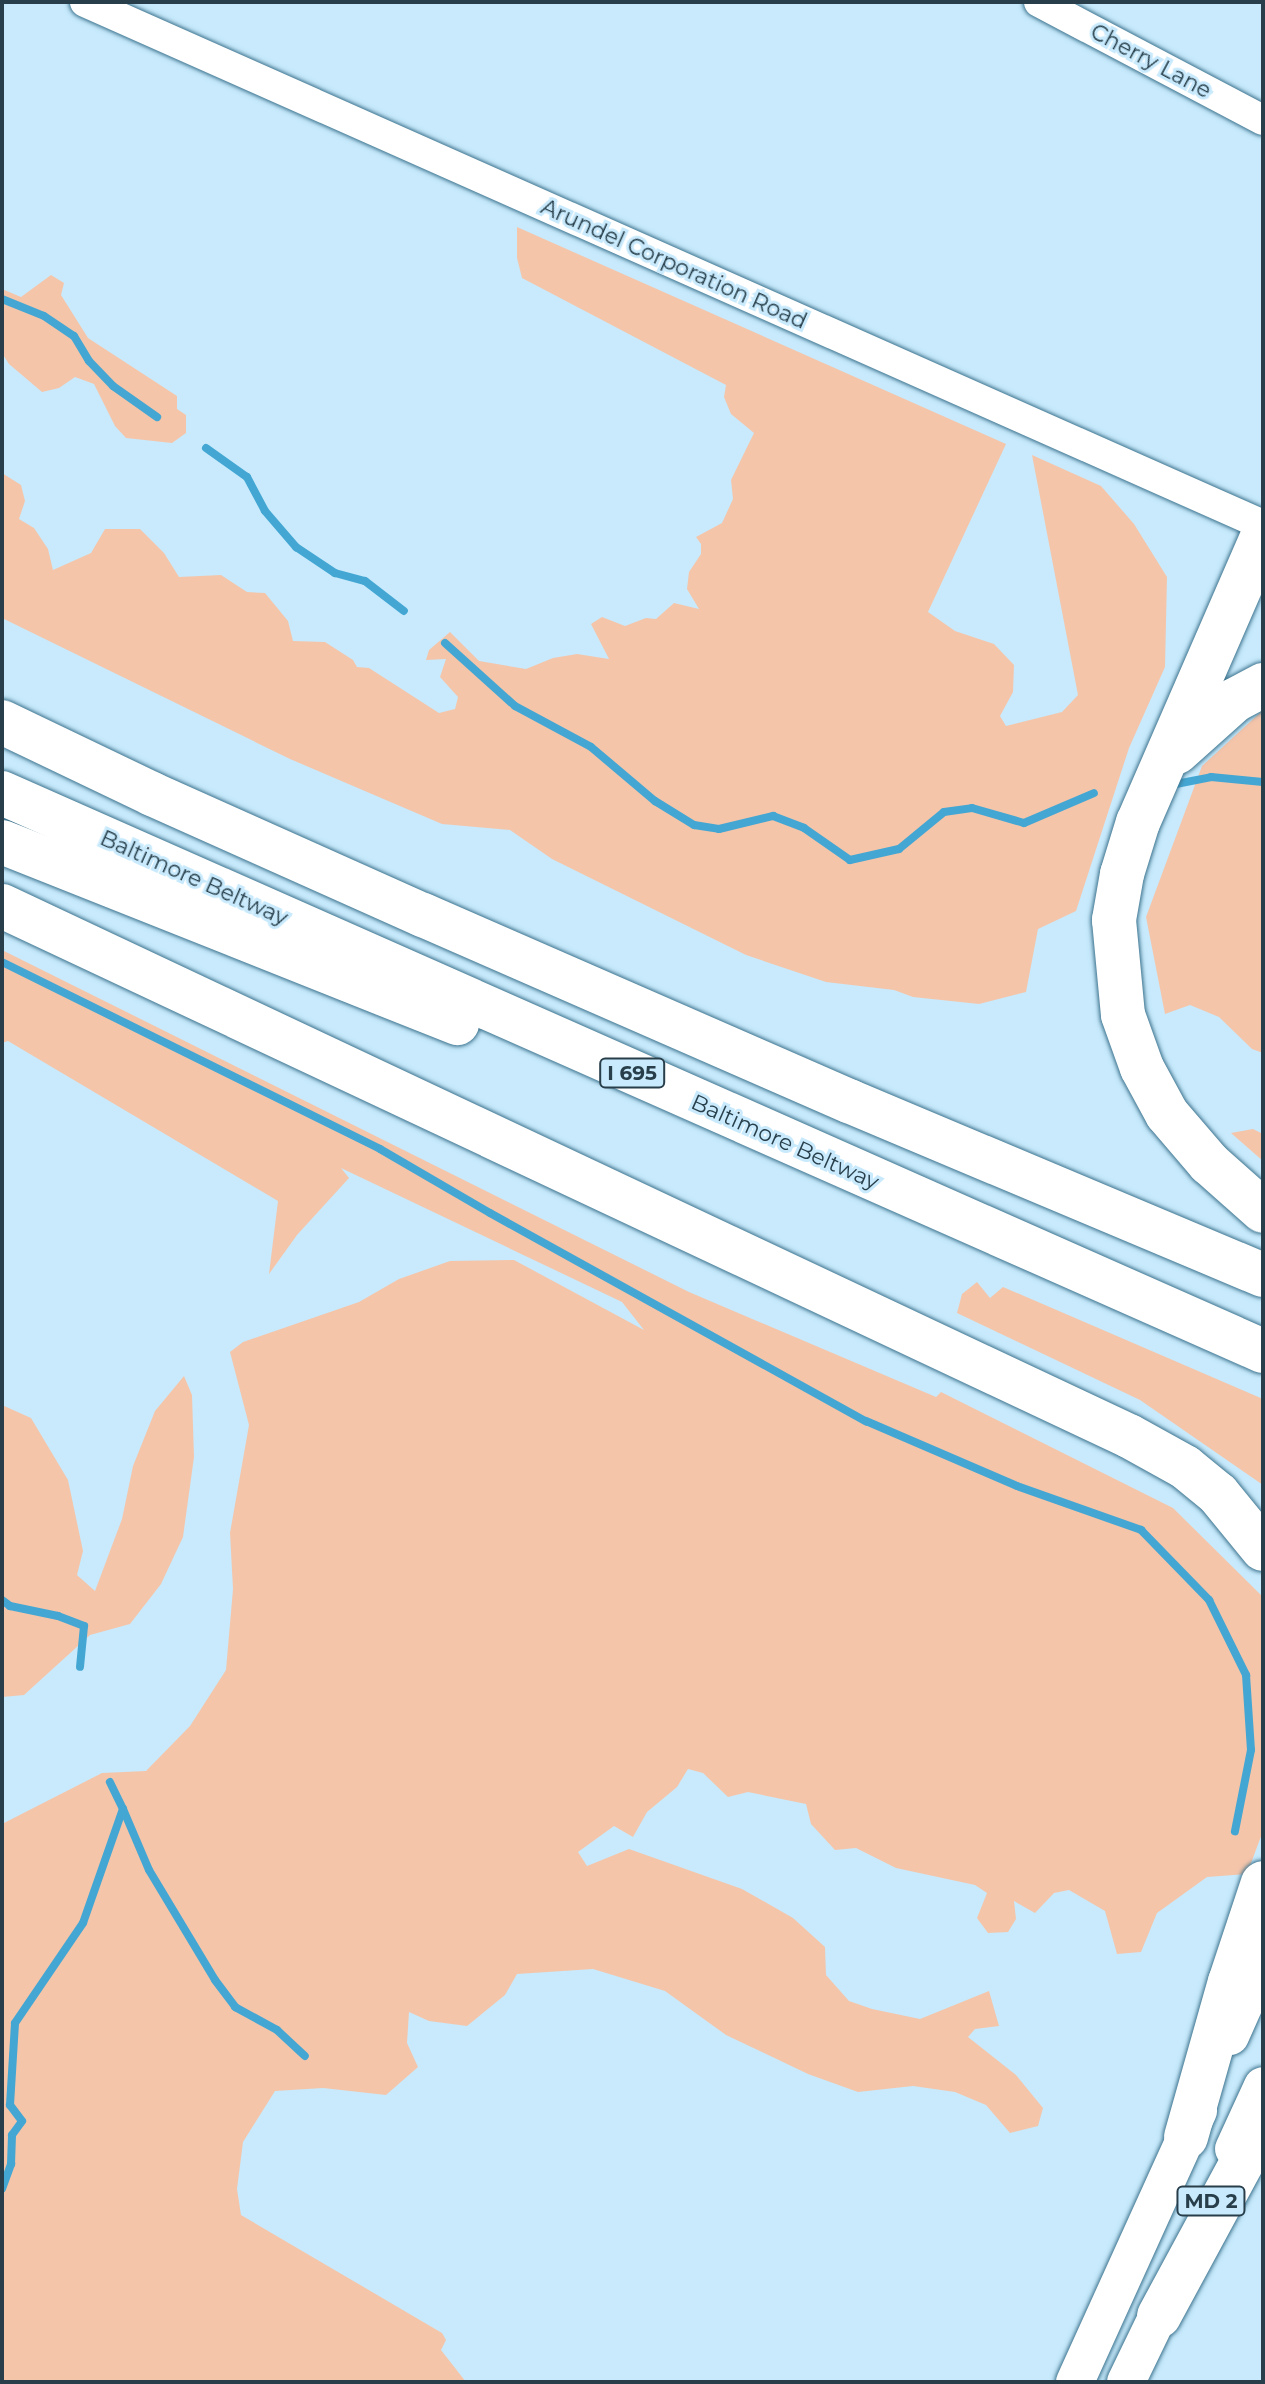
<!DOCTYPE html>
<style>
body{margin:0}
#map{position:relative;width:1265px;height:2384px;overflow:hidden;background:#c8eafc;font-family:Montserrat,sans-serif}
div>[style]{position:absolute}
.green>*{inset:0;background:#f5c5aa}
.stream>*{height:8px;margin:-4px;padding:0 4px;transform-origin:4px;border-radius:4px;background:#44a7d3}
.roads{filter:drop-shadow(0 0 2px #3c738e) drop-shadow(0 0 2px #3c738e)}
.minor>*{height:30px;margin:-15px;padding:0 15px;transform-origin:15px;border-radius:15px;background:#fff}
.major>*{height:38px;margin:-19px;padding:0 19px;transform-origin:19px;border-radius:19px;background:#fff}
.highway>*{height:44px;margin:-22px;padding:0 22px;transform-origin:22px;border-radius:22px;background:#fff}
span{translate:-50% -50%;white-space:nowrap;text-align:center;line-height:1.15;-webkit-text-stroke:6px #c8eafc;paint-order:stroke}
.shield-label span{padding:2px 6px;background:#c8eafc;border:2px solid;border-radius:6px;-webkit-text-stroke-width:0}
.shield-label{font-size:20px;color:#283f4b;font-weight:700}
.street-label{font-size:22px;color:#283f4b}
.frame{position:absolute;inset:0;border:4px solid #283f4b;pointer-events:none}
</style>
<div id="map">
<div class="green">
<i style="clip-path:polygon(517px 227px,1006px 444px,928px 612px,955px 631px,994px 644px,1014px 665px,1013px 692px,1000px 716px,1006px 726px,1062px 712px,1078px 695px,1032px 455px,1101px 486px,1134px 524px,1167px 577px,1165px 667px,1129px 748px,1076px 911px,1038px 929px,1026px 992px,979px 1004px,913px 997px,894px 990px,826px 982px,746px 955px,552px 859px,510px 830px,442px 824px,290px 759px,2px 618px,2px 473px,21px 485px,25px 501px,19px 519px,34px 528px,48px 549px,53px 570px,91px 553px,105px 529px,140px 529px,164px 553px,179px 577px,221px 575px,247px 592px,265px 593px,288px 621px,293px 641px,325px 642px,353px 660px,357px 667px,369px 668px,439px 713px,455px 709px,458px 697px,440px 677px,446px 659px,426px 660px,429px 650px,450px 632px,479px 661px,526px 669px,553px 658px,577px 654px,609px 659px,591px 624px,602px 617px,625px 626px,646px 618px,656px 619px,674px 603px,699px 609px,687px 589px,689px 572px,701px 554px,701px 544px,696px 537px,722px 523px,733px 499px,731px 480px,754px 433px,731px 414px,724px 397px,726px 385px,522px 278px,517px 258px)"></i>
<i style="clip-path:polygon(51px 275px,64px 283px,61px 295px,88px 338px,177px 396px,177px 409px,186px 415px,186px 433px,172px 443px,126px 438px,115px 426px,94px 384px,75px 377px,59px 388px,42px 392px,9px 364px,2px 353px,2px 289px,21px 297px)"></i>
<i style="clip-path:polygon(1263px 710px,1263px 1053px,1252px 1049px,1219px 1017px,1190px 1005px,1165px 1014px,1146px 917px,1202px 766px)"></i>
<i style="clip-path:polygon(2px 950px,689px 1292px,936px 1397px,941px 1392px,1173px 1508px,1263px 1597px,1263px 1831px,1247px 1874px,1207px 1877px,1157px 1913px,1141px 1952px,1117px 1954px,1105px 1911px,1069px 1890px,1054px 1893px,1035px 1913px,1014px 1901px,1016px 1919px,1008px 1932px,988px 1933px,977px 1918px,987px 1893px,975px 1885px,896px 1868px,856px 1848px,835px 1850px,811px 1824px,806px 1804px,748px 1792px,728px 1797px,703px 1773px,688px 1769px,677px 1787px,647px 1812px,633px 1837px,614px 1826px,578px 1852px,587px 1866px,629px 1849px,742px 1889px,793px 1918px,825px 1947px,826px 1975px,849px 2001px,872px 2009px,920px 2019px,989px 1991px,999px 2026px,975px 2029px,968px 2037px,1016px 2075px,1043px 2108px,1038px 2126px,1010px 2133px,986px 2105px,955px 2092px,913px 2086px,858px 2092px,808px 2074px,726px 2035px,665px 1991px,593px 1969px,517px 1974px,505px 1995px,467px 2026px,429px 2021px,409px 2012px,407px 2043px,418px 2067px,386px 2095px,323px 2088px,275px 2091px,243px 2142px,237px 2189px,241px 2215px,442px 2333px,446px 2340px,441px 2350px,466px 2382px,2px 2382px,2px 1824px,102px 1773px,146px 1771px,190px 1726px,226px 1670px,233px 1589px,230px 1533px,249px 1425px,230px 1352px,243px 1342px,359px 1302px,399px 1279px,450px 1261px,514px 1260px,644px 1330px,622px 1302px,341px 1168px,349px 1178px,297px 1235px,269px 1274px,278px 1201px,8px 1041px,2px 1043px)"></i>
<i style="clip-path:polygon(1253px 1129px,1263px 1134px,1263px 1161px,1231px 1133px)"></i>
<i style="clip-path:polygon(977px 1282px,990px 1298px,1003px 1287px,1263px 1399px,1263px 1485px,1140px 1400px,957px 1313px,962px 1294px)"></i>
<i style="clip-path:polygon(184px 1376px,192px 1395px,194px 1457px,183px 1537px,161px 1584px,130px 1624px,90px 1635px,24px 1695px,2px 1697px,2px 1405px,31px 1418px,68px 1480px,83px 1551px,77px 1575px,95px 1591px,122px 1519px,133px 1466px,155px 1411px)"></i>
</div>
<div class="stream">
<i style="left:2px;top:299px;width:45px;rotate:22deg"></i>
<i style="left:44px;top:316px;width:36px;rotate:34deg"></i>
<i style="left:74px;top:336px;width:29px;rotate:59deg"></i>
<i style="left:89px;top:361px;width:35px;rotate:46deg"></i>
<i style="left:113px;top:386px;width:54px;rotate:35.2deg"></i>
<i style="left:206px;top:448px;width:50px;rotate:35.3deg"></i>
<i style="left:247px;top:477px;width:38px;rotate:62deg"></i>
<i style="left:265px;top:511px;width:48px;rotate:49.3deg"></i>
<i style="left:296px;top:547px;width:47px;rotate:33.7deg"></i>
<i style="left:335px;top:573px;width:31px;rotate:15deg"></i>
<i style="left:365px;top:581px;width:49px;rotate:37.6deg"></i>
<i style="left:445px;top:643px;width:94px;rotate:42deg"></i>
<i style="left:515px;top:706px;width:86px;rotate:28.3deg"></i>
<i style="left:591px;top:747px;width:84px;rotate:40.2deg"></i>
<i style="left:655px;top:801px;width:46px;rotate:31.6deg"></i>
<i style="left:694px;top:825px;width:25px;rotate:9deg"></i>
<i style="left:719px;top:829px;width:56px;rotate:-13.5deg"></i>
<i style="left:773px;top:816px;width:33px;rotate:21deg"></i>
<i style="left:804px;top:828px;width:56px;rotate:34.8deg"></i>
<i style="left:850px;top:860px;width:50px;rotate:-12.7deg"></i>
<i style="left:899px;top:849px;width:58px;rotate:-39.4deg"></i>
<i style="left:944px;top:812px;width:28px;rotate:-8deg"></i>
<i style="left:972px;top:808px;width:54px;rotate:16.1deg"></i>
<i style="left:1024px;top:823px;width:76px;rotate:-23.2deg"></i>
<i style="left:1176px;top:784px;width:36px;rotate:-11deg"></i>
<i style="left:1211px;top:777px;width:52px;rotate:5.5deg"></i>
<i style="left:2px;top:962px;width:422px;rotate:26.3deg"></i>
<i style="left:380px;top:1149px;width:127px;rotate:30.2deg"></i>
<i style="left:490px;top:1213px;width:430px;rotate:29deg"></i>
<i style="left:866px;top:1421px;width:164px;rotate:23.3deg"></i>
<i style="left:1017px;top:1486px;width:132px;rotate:19.5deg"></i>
<i style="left:1141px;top:1530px;width:98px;rotate:45.8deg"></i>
<i style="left:1209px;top:1600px;width:84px;rotate:63.7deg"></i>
<i style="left:1246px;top:1675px;width:75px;rotate:86.2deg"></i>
<i style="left:1251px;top:1750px;width:83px;rotate:101.2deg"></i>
<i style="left:2px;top:1600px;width:10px;rotate:37deg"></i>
<i style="left:10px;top:1606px;width:49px;rotate:11.8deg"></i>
<i style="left:58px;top:1616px;width:28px;rotate:21deg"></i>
<i style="left:84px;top:1626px;width:41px;rotate:95.6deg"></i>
<i style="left:123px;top:1809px;width:66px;rotate:66.9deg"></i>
<i style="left:149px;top:1870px;width:128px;rotate:59deg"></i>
<i style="left:215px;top:1980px;width:34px;rotate:53deg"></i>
<i style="left:235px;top:2007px;width:48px;rotate:28.7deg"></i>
<i style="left:277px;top:2030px;width:38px;rotate:43deg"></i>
<i style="left:2px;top:2189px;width:27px;rotate:-70deg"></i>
<i style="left:11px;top:2164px;width:29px;rotate:-88deg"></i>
<i style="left:12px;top:2135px;width:17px;rotate:-54deg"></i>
<i style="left:22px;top:2121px;width:20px;rotate:-127deg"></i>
<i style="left:10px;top:2105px;width:82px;rotate:-86.5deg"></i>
<i style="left:15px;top:2023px;width:121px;rotate:-55.8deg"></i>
<i style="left:83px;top:1923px;width:121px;rotate:-70.7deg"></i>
<i style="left:123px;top:1809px;width:30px;rotate:-116deg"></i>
</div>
<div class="roads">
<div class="minor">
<i style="left:85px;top:2px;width:1289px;rotate:23.94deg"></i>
<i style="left:1039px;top:2px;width:253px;rotate:27.8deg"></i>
</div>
<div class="major">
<i style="left:1230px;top:2036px;width:81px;rotate:-66deg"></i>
<i style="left:1234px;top:2149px;width:69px;rotate:-65.3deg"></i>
<i style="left:1075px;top:2382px;width:298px;rotate:-65.6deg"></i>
<i style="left:1126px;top:2382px;width:103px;rotate:-64.2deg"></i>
</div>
<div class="highway">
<i style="left:1263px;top:535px;width:313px;rotate:113.5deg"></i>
<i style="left:1138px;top:822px;width:54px;rotate:107.1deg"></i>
<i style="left:1122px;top:874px;width:47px;rotate:99.9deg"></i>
<i style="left:1114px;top:920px;width:95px;rotate:84.6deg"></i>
<i style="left:1123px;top:1015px;width:56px;rotate:70.3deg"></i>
<i style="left:1142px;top:1068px;width:52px;rotate:61.5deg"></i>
<i style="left:1167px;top:1114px;width:65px;rotate:49.4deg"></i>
<i style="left:1209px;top:1163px;width:72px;rotate:41.6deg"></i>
<i style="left:2px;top:722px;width:166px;rotate:25.6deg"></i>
<i style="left:152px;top:794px;width:297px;rotate:24.1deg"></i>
<i style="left:423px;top:915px;width:465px;rotate:23.6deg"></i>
<i style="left:849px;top:1101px;width:449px;rotate:22.8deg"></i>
<i style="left:1177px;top:752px;width:78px;rotate:-41.9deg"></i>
<i style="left:1235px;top:700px;width:32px;rotate:-28deg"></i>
<i style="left:2px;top:793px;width:1379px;rotate:23.87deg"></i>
<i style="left:2px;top:842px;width:490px;rotate:21.7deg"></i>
<i style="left:2px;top:906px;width:1245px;rotate:25.19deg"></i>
<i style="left:1129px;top:1436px;width:64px;rotate:29deg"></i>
<i style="left:1185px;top:1467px;width:43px;rotate:39.3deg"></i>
<i style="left:1218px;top:1494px;width:71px;rotate:50.7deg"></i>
<i style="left:1186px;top:2137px;width:161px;rotate:-74.2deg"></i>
<i style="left:1230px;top:1982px;width:104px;rotate:-71.6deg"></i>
<i style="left:1159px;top:2316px;width:218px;rotate:-61.6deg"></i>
</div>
</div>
<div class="shield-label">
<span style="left:632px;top:1073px">I 695</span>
<span style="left:1211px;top:2201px">MD 2</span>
</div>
<div class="street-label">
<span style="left:1151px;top:61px;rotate:28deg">Cherry Lane</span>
<span style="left:674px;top:264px;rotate:24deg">Arundel Corporation Road</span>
<span style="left:194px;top:878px;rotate:24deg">Baltimore Beltway</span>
<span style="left:785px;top:1142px;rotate:24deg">Baltimore Beltway</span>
</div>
<div class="frame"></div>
</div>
